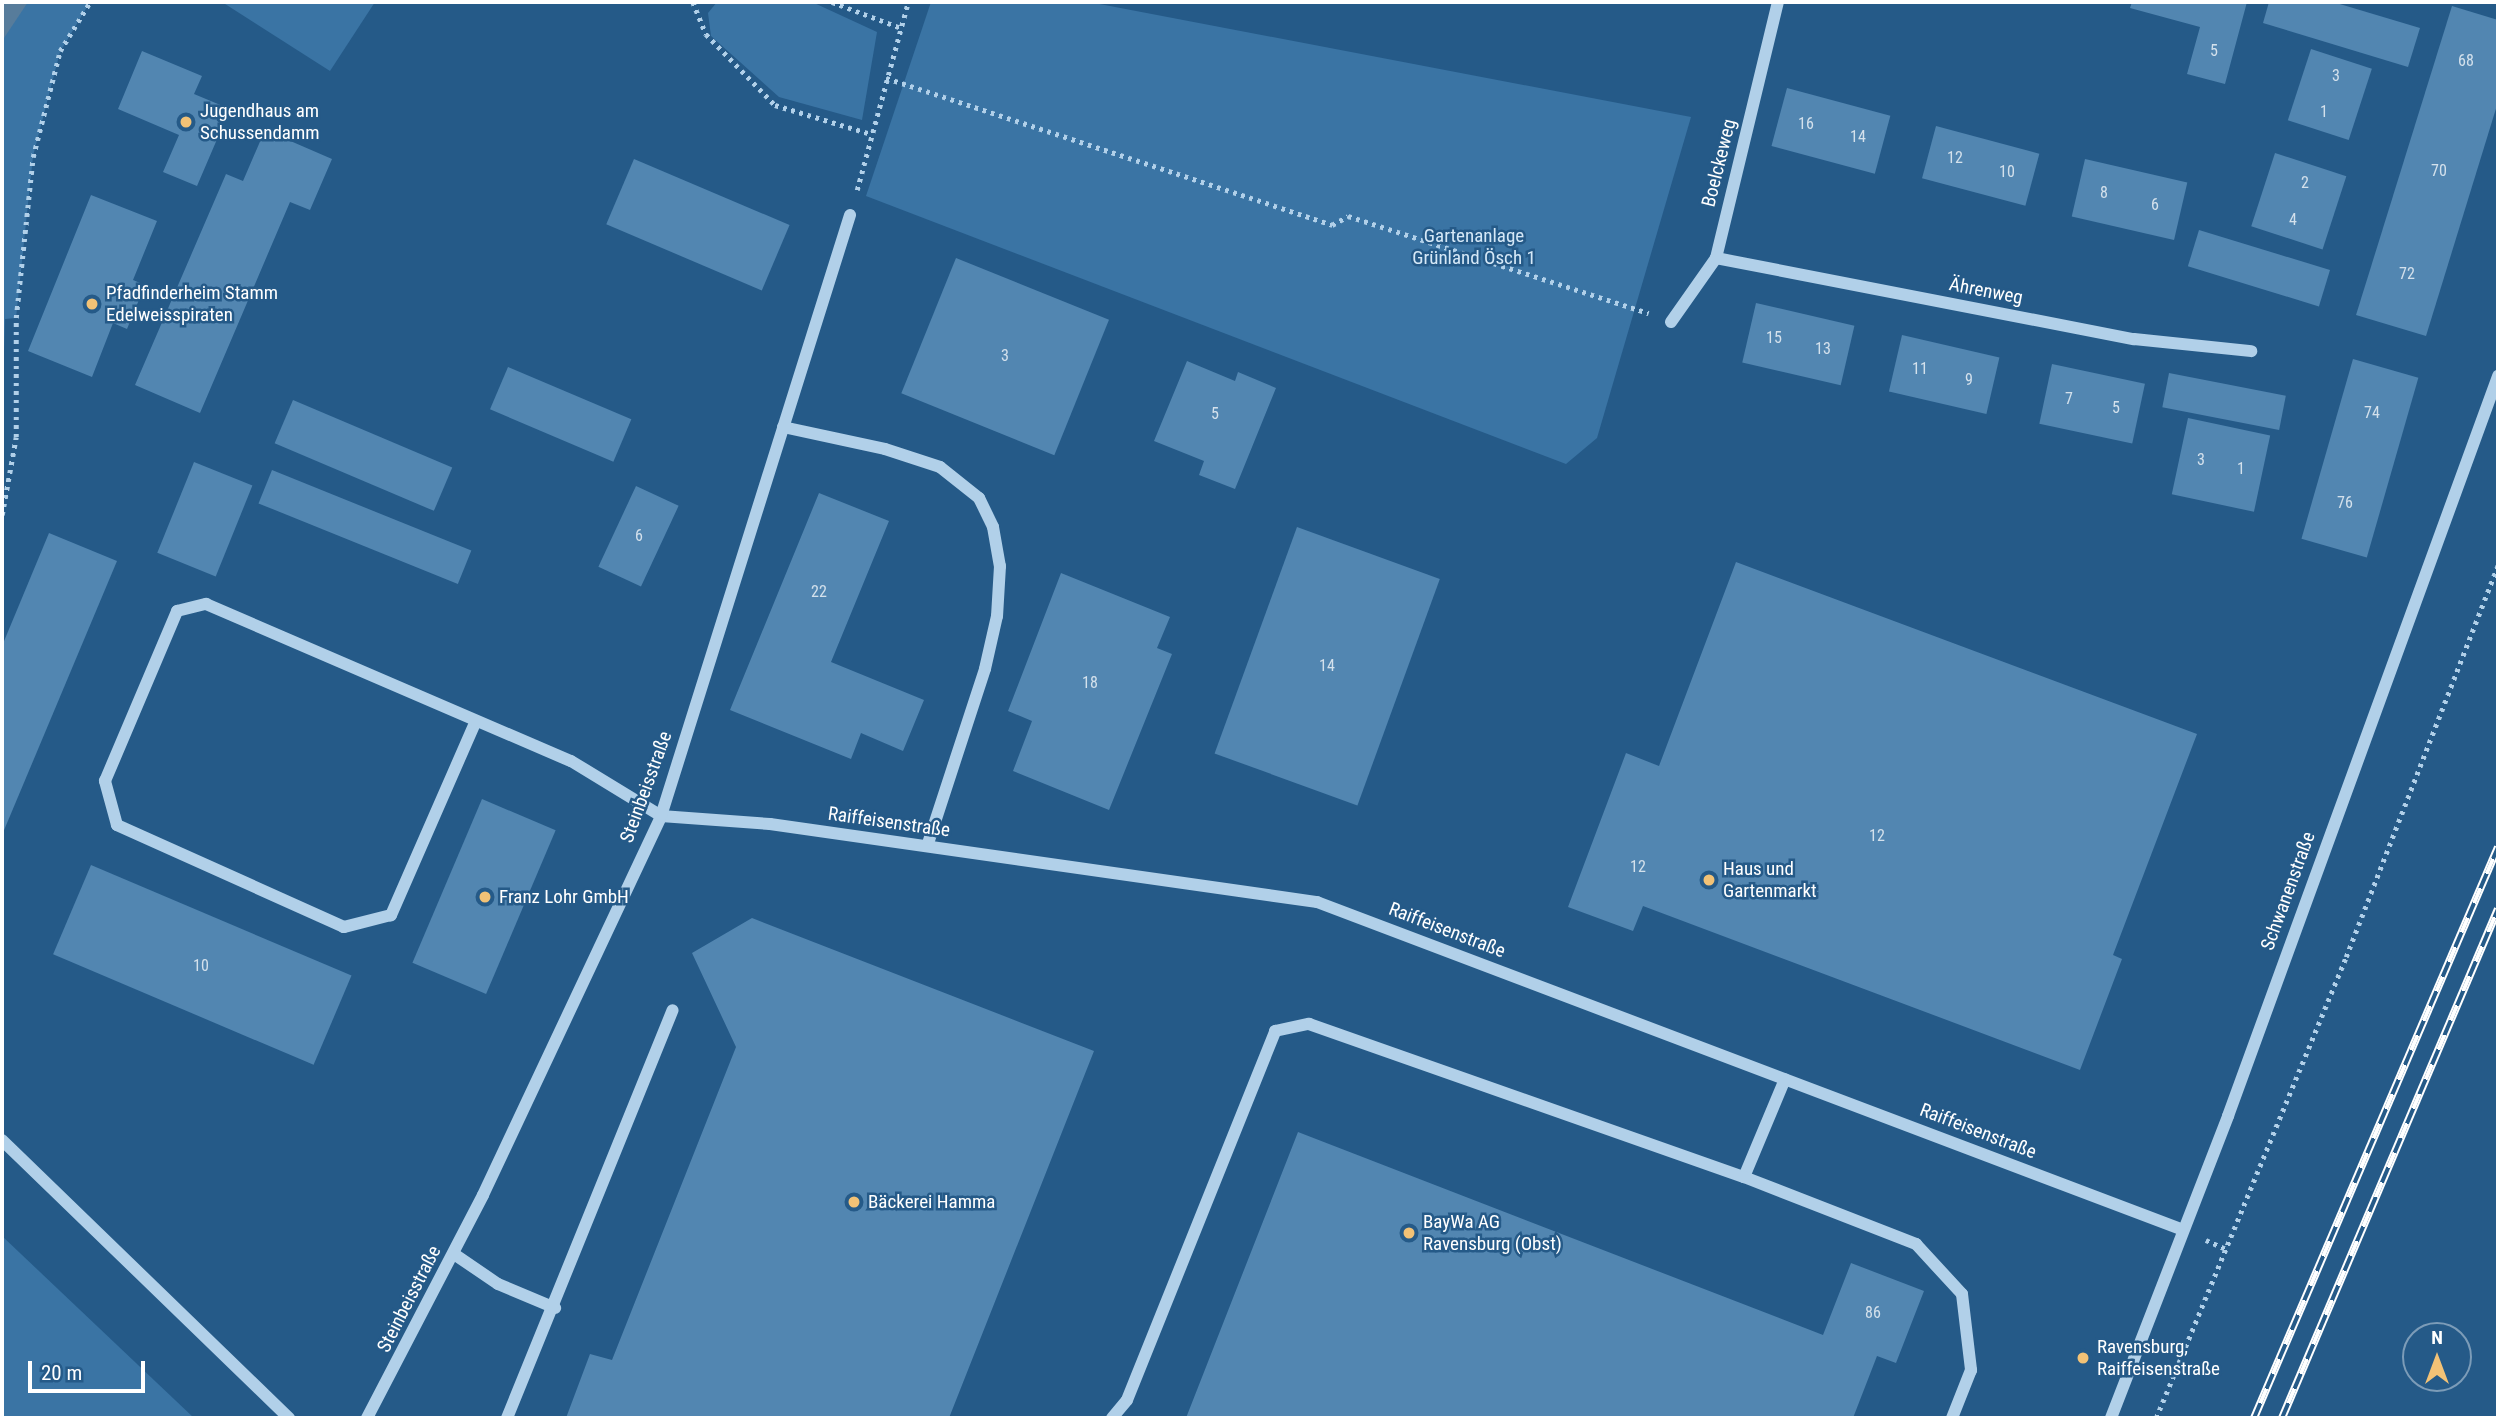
<!DOCTYPE html>
<meta charset="utf-8">
<style>
body{margin:0}
#map{position:relative;width:2500px;height:1420px;overflow:hidden;background:#255a88;font-family:"Roboto Condensed",sans-serif}
div>[style]{position:absolute}
.green>*{inset:0;background:#3a74a4}
.water>*{inset:0;background:#577c9b}
.building>*{inset:0;background:#5286b1;transform-origin:0 0}
.path>*{height:4.5px;margin-top:-2.25px;transform-origin:0;background:repeating-linear-gradient(90deg,#b1d0e9 0 3.5px,transparent 0 8.5px)}
.minor>*{height:12px;margin:-6px;padding:0 6px;transform-origin:6px;border-radius:6px;background:#b1d0e9}
.rail>*{height:8px;margin-top:-4px;transform-origin:0;background:repeating-linear-gradient(90deg,#255a88 0 16px,#fff 0 32px);box-sizing:border-box;border-block:2px solid #fff}
.dots>*{width:19px;height:19px;translate:-50% -50%;box-sizing:border-box;border:4px solid #255a88;border-radius:50%}
span{translate:-50% -50%;white-space:nowrap;text-align:center;line-height:1.15;-webkit-text-stroke:5px #255a88;paint-order:stroke}
.number-label{font-size:16px;color:#d4e1ec}
.number-label span{-webkit-text-stroke-width:0}
.poi-label{font-size:19px;color:#fff}
.left{translate:0 -50%;text-align:left}
.street-label{font-size:19px;color:#fff}
.park-label{font-size:19px;color:#d5e8f7}
.frame{position:absolute;inset:0;border:4px solid #fff;pointer-events:none}
.north{position:absolute;left:2402px;top:1322px;width:70px;height:70px;box-sizing:border-box;background:#255a88;border:2px solid #7c9cb8;border-radius:50%;rotate:0deg;font-size:19px;font-weight:700;line-height:28px;text-align:center;color:#fff}
.north::after{content:'';display:block;margin:auto;width:24px;height:32px;background:#f2c276;clip-path:polygon(50% 0,100% 100%,50% 72%,0 100%)}
.scale{position:absolute;left:28px;top:1361px;width:117px;height:32px;box-sizing:border-box;border:4px solid #fff;border-top:0;padding-left:9px;font-size:21px;line-height:24px;white-space:nowrap;color:#fff;-webkit-text-stroke:5px #255a88;paint-order:stroke}
</style>
<div id="map">
<div class="green">
<i style="clip-path:polygon(2px 2px,90px 2px,60px 52px,33px 156px,16px 318px,5px 319px,2px 419px)"></i>
<i style="clip-path:polygon(222px 2px,375px 2px,330px 71px)"></i>
<i style="clip-path:polygon(717px 2px,812px 2px,877px 32px,862px 120px,779px 97px,711px 36px,708px 13px)"></i>
<i style="clip-path:polygon(931px 2px,1089px 2px,1691px 117px,1597px 438px,1566px 464px,866px 196px)"></i>
<i style="clip-path:polygon(2px 1236px,194px 1418px,2px 1418px)"></i>
</div>
<div class="water">
<i style="clip-path:polygon(2px 2px,28px 2px,2px 41px)"></i>
</div>
<div class="building">
<i style="clip-path:polygon(2132px 2px,2247px 2px,2225px 84px,2187px 74px,2200px 27px,2130px 8px)"></i>
<i style="clip-path:polygon(2269px 2px,2333px 2px,2420px 28px,2408px 67px,2263px 23px)"></i>
<i style="clip-path:polygon(2452px 6px,2498px 20px,2498px 102px,2426px 336px,2356px 315px)"></i>
<i style="left:2311px;top:49px;width:64px;height:75px;rotate:18deg"></i>
<i style="clip-path:polygon(142px 51px,202px 76px,194px 94px,230px 109px,197px 186px,163px 172px,179px 135px,118px 109px)"></i>
<i style="left:1787px;top:88px;width:107px;height:60px;rotate:15deg"></i>
<i style="left:1936px;top:126px;width:107px;height:54px;rotate:15deg"></i>
<i style="clip-path:polygon(265px 130px,332px 159px,310px 210px,290px 202px,200px 413px,135px 385px,226px 174px,243px 181px)"></i>
<i style="left:2275px;top:153px;width:75px;height:77px;rotate:18deg"></i>
<i style="left:634px;top:159px;width:169px;height:71px;rotate:23deg"></i>
<i style="left:2085px;top:159px;width:105px;height:59px;rotate:13deg"></i>
<i style="clip-path:polygon(91px 195px,157px 221px,133px 280px,145px 285px,127px 329px,113px 323px,92px 377px,28px 351px)"></i>
<i style="left:2199px;top:230px;width:137px;height:38px;rotate:17deg"></i>
<i style="left:956px;top:258px;width:165px;height:146px;rotate:22deg"></i>
<i style="left:1756px;top:303px;width:101px;height:61px;rotate:13deg"></i>
<i style="left:1902px;top:335px;width:100px;height:58px;rotate:13deg"></i>
<i style="left:2353px;top:359px;width:68px;height:187px;rotate:16deg"></i>
<i style="clip-path:polygon(1187px 361px,1235px 381px,1238px 372px,1276px 388px,1235px 489px,1199px 475px,1204px 461px,1154px 441px)"></i>
<i style="left:2052px;top:364px;width:95px;height:61px;rotate:12deg"></i>
<i style="left:508px;top:367px;width:134px;height:46px;rotate:23deg"></i>
<i style="left:2169px;top:373px;width:119px;height:35px;rotate:11deg"></i>
<i style="left:293px;top:400px;width:173px;height:47px;rotate:23deg"></i>
<i style="left:2188px;top:418px;width:84px;height:78px;rotate:12deg"></i>
<i style="left:194px;top:462px;width:63px;height:98px;rotate:22deg"></i>
<i style="left:272px;top:470px;width:215px;height:36px;rotate:22deg"></i>
<i style="left:636px;top:486px;width:47px;height:89px;rotate:25deg"></i>
<i style="clip-path:polygon(819px 493px,889px 521px,831px 662px,924px 700px,903px 751px,861px 733px,851px 759px,730px 710px)"></i>
<i style="left:1297px;top:527px;width:152px;height:241px;rotate:20deg"></i>
<i style="clip-path:polygon(49px 533px,117px 561px,2px 835px,2px 646px)"></i>
<i style="clip-path:polygon(1736px 562px,2197px 734px,2113px 955px,2122px 959px,2080px 1070px,1643px 906px,1633px 931px,1568px 907px,1626px 753px,1659px 766px)"></i>
<i style="clip-path:polygon(1061px 573px,1170px 617px,1157px 648px,1172px 654px,1109px 810px,1013px 771px,1032px 721px,1008px 711px)"></i>
<i style="left:482px;top:799px;width:80px;height:178px;rotate:23deg"></i>
<i style="left:91px;top:865px;width:283px;height:97px;rotate:23deg"></i>
<i style="clip-path:polygon(752px 918px,1094px 1051px,949px 1418px,566px 1418px,590px 1354px,612px 1360px,736px 1047px,692px 953px)"></i>
<i style="clip-path:polygon(1298px 1132px,1823px 1335px,1851px 1263px,1924px 1291px,1896px 1363px,1877px 1356px,1853px 1418px,1186px 1418px)"></i>
</div>
<div class="path">
<i style="left:693px;top:2px;width:35px;rotate:68deg"></i>
<i style="left:706px;top:34px;width:99px;rotate:45.8deg"></i>
<i style="left:775px;top:105px;width:100px;rotate:16.8deg"></i>
<i style="left:832px;top:2px;width:74px;rotate:20.6deg"></i>
<i style="left:886px;top:78px;width:470px;rotate:18.2deg"></i>
<i style="left:1332px;top:225px;width:18px;rotate:-29deg"></i>
<i style="left:1348px;top:216px;width:316px;rotate:17.9deg"></i>
<i style="left:857px;top:190px;width:195px;rotate:-74.8deg"></i>
<i style="left:2px;top:515px;width:79px;rotate:-79.8deg"></i>
<i style="left:16px;top:437px;width:119px;rotate:-90deg"></i>
<i style="left:16px;top:318px;width:162px;rotate:-84deg"></i>
<i style="left:33px;top:157px;width:109px;rotate:-75.7deg"></i>
<i style="left:60px;top:51px;width:57px;rotate:-58.5deg"></i>
<i style="left:2206px;top:1240px;width:22px;rotate:24deg"></i>
<i style="left:2156px;top:1418px;width:499px;rotate:-67.6deg"></i>
<i style="left:2346px;top:957px;width:420px;rotate:-68.8deg"></i>
</div>
<div class="minor">
<i style="left:1716px;top:258px;width:426px;rotate:11deg"></i>
<i style="left:2134px;top:339px;width:118px;rotate:5.9deg"></i>
<i style="left:1671px;top:322px;width:78px;rotate:-54.9deg"></i>
<i style="left:1716px;top:258px;width:263px;rotate:-76.4deg"></i>
<i style="left:783px;top:427px;width:104px;rotate:12.2deg"></i>
<i style="left:885px;top:449px;width:58px;rotate:18.1deg"></i>
<i style="left:940px;top:467px;width:50px;rotate:38.5deg"></i>
<i style="left:979px;top:498px;width:32px;rotate:64deg"></i>
<i style="left:993px;top:527px;width:40px;rotate:80deg"></i>
<i style="left:1000px;top:566px;width:50px;rotate:93.4deg"></i>
<i style="left:997px;top:616px;width:54px;rotate:102.8deg"></i>
<i style="left:985px;top:669px;width:186px;rotate:108.1deg"></i>
<i style="left:475px;top:723px;width:210px;rotate:113.6deg"></i>
<i style="left:391px;top:915px;width:49px;rotate:165.7deg"></i>
<i style="left:344px;top:927px;width:249px;rotate:-155.8deg"></i>
<i style="left:117px;top:825px;width:46px;rotate:-105.3deg"></i>
<i style="left:105px;top:781px;width:185px;rotate:-67deg"></i>
<i style="left:177px;top:611px;width:30px;rotate:-14deg"></i>
<i style="left:206px;top:604px;width:397px;rotate:23.3deg"></i>
<i style="left:571px;top:761px;width:105px;rotate:31.4deg"></i>
<i style="left:661px;top:816px;width:109px;rotate:4.2deg"></i>
<i style="left:770px;top:824px;width:553px;rotate:8.12deg"></i>
<i style="left:1317px;top:902px;width:926px;rotate:20.74deg"></i>
<i style="left:2px;top:1140px;width:400px;rotate:44.1deg"></i>
<i style="left:1744px;top:1177px;width:106px;rotate:-67.3deg"></i>
<i style="left:454px;top:1254px;width:53px;rotate:34.3deg"></i>
<i style="left:498px;top:1284px;width:62px;rotate:22.8deg"></i>
<i style="left:367px;top:1418px;width:251px;rotate:-62.5deg"></i>
<i style="left:483px;top:1195px;width:419px;rotate:-64.8deg"></i>
<i style="left:661px;top:816px;width:630px;rotate:-72.54deg"></i>
<i style="left:507px;top:1418px;width:440px;rotate:-67.9deg"></i>
<i style="left:1112px;top:1418px;width:23px;rotate:-50deg"></i>
<i style="left:1127px;top:1400px;width:398px;rotate:-68.1deg"></i>
<i style="left:1275px;top:1031px;width:35px;rotate:-12deg"></i>
<i style="left:1309px;top:1024px;width:461px;rotate:19.4deg"></i>
<i style="left:1744px;top:1177px;width:185px;rotate:21.3deg"></i>
<i style="left:1916px;top:1244px;width:68px;rotate:47.4deg"></i>
<i style="left:1962px;top:1294px;width:77px;rotate:83.2deg"></i>
<i style="left:1971px;top:1370px;width:52px;rotate:111.6deg"></i>
<i style="left:2111px;top:1418px;width:324px;rotate:-68.8deg"></i>
<i style="left:2228px;top:1116px;width:788px;rotate:-69.95deg"></i>
</div>
<div class="rail">
<i style="left:2254px;top:1418px;width:621px;rotate:-66.86deg"></i>
<i style="left:2282px;top:1418px;width:553px;rotate:-67.01deg"></i>
</div>
<div class="dots">
<i style="left:186px;top:122px;background:#f2c276"></i>
<i style="left:92px;top:304px;background:#f2c276"></i>
<i style="left:1709px;top:880px;background:#f2c276"></i>
<i style="left:485px;top:897px;background:#f2c276"></i>
<i style="left:854px;top:1202px;background:#f2c276"></i>
<i style="left:1409px;top:1233px;background:#f2c276"></i>
<i style="left:2083px;top:1358px;background:#f2c276"></i>
</div>
<div class="number-label">
<span style="left:2214px;top:51px">5</span>
<span style="left:2466px;top:61px">68</span>
<span style="left:2336px;top:76px">3</span>
<span style="left:2324px;top:112px">1</span>
<span style="left:1806px;top:124px">16</span>
<span style="left:1858px;top:137px">14</span>
<span style="left:1955px;top:158px">12</span>
<span style="left:2439px;top:171px">70</span>
<span style="left:2007px;top:172px">10</span>
<span style="left:2305px;top:183px">2</span>
<span style="left:2104px;top:193px">8</span>
<span style="left:2155px;top:205px">6</span>
<span style="left:2293px;top:220px">4</span>
<span style="left:2407px;top:274px">72</span>
<span style="left:1774px;top:338px">15</span>
<span style="left:1823px;top:349px">13</span>
<span style="left:1005px;top:356px">3</span>
<span style="left:1920px;top:369px">11</span>
<span style="left:1969px;top:380px">9</span>
<span style="left:2069px;top:399px">7</span>
<span style="left:2116px;top:408px">5</span>
<span style="left:2372px;top:413px">74</span>
<span style="left:1215px;top:414px">5</span>
<span style="left:2201px;top:460px">3</span>
<span style="left:2241px;top:469px">1</span>
<span style="left:2345px;top:503px">76</span>
<span style="left:639px;top:536px">6</span>
<span style="left:819px;top:592px">22</span>
<span style="left:1327px;top:666px">14</span>
<span style="left:1090px;top:683px">18</span>
<span style="left:1877px;top:836px">12</span>
<span style="left:1638px;top:867px">12</span>
<span style="left:201px;top:966px">10</span>
<span style="left:1873px;top:1313px">86</span>
</div>
<div class="poi-label">
<span class="left" style="left:200px;top:122px">Jugendhaus am<br>Schussendamm</span>
<span class="left" style="left:106px;top:304px">Pfadfinderheim Stamm<br>Edelweisspiraten</span>
<span class="left" style="left:1723px;top:880px">Haus und<br>Gartenmarkt</span>
<span class="left" style="left:499px;top:897px">Franz Lohr GmbH</span>
<span class="left" style="left:868px;top:1202px">Bäckerei Hamma</span>
<span class="left" style="left:1423px;top:1233px">BayWa AG<br>Ravensburg (Obst)</span>
<span class="left" style="left:2097px;top:1358px">Ravensburg,<br>Raiffeisenstraße</span>
</div>
<div class="street-label">
<span style="left:1719px;top:163px;rotate:-76deg">Boelckeweg</span>
<span style="left:1986px;top:291px;rotate:11deg">Ährenweg</span>
<span style="left:646px;top:787px;rotate:-70deg">Steinbeisstraße</span>
<span style="left:889px;top:822px;rotate:8deg">Raiffeisenstraße</span>
<span style="left:2288px;top:891px;rotate:-70deg">Schwanenstraße</span>
<span style="left:1447px;top:930px;rotate:21deg">Raiffeisenstraße</span>
<span style="left:1978px;top:1131px;rotate:21deg">Raiffeisenstraße</span>
<span style="left:409px;top:1299px;rotate:-63deg">Steinbeisstraße</span>
</div>
<div class="park-label">
<span style="left:1474px;top:247px">Gartenanlage<br>Grünland Ösch 1</span>
</div>
<div class="frame"></div>
<div class="north">N</div>
<div class="scale">20 m</div>
</div>
